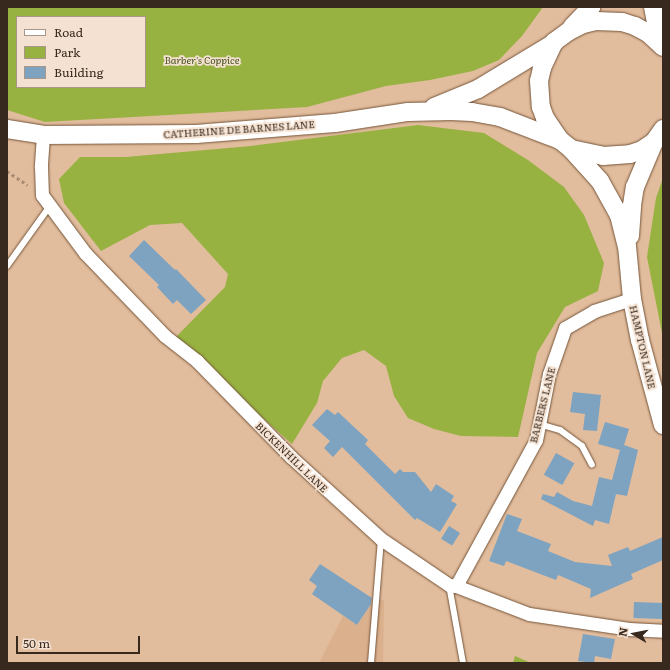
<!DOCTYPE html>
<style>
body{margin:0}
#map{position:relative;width:670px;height:670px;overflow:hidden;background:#e1bc9d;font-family:Literata,serif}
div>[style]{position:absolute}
.built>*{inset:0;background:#dbb08d}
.green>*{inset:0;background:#97b241}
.building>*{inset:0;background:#7da3c0;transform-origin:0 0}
.path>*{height:2.5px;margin-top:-1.25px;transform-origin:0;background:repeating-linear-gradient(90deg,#ab8d74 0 3px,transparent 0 6px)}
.roads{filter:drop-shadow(0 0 1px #755539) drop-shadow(0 0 1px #755539)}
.service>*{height:6px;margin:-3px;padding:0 3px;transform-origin:3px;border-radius:3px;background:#fff}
.minor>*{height:13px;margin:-6.5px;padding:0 6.5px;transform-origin:6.5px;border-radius:6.5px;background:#fff}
.secondary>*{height:18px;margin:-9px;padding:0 9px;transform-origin:9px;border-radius:9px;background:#fff}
span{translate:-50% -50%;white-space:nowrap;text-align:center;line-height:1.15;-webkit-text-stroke:3.5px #f4e1d1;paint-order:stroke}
.park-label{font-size:10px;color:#44511d;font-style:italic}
.street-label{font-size:10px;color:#37291d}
.frame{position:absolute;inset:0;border:8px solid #37291d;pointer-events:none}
.legend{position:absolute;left:16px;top:16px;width:130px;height:72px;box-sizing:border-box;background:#f4e1d1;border:1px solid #a89789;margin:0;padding:5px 7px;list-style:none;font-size:12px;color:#37291d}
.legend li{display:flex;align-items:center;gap:8px;height:20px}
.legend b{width:20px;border:1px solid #a89789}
.north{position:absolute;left:614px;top:614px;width:40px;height:40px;-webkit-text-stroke:3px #f4e1d1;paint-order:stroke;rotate:280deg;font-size:11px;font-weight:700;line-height:16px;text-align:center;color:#37291d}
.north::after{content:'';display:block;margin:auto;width:14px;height:18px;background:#37291d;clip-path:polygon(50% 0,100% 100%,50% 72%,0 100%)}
.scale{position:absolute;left:16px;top:636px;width:124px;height:18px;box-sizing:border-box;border:2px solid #37291d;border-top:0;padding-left:5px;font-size:12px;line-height:14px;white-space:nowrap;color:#37291d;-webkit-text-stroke:3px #f4e1d1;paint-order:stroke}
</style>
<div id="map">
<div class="built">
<i style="clip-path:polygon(374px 600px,384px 600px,383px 663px,319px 663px,343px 616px,357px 625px)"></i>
</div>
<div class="green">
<i style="clip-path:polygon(evenodd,7px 7px,543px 7px,522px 36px,499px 60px,473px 71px,430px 80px,386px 86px,307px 107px,45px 122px,7px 110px,7px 7px,17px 17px,145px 17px,145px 87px,17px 87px,17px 17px)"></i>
<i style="clip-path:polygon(418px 125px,484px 133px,528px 160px,564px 187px,584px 215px,604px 263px,598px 291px,565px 307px,537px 353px,518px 437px,461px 436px,434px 429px,408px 418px,394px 396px,386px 366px,364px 350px,342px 358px,323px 381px,317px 403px,292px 444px,174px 339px,225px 287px,228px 274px,182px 223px,150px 225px,101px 251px,64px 203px,59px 179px,80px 157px,126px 157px,251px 146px)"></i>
<i style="clip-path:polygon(663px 178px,663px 338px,647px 257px,656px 198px)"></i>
<i style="clip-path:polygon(515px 656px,531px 663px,513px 663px)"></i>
</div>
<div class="building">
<i style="clip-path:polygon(144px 240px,175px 270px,176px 269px,206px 300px,191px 314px,177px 300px,173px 304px,157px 287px,159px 285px,129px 256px)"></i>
<i style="clip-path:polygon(573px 392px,601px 395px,597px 431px,583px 430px,585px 414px,570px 412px)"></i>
<i style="clip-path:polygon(327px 409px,335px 415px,338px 412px,368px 440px,365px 444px,395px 474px,400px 469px,403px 472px,415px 472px,431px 492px,436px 484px,454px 496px,451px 501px,457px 504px,440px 532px,417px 518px,415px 520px,342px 447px,333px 457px,324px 448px,330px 441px,312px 425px)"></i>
<i style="clip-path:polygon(605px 422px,629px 429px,624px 445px,638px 450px,627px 496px,616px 494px,609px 524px,595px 520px,593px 526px,541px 499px,543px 494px,554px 497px,557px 492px,573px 501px,592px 506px,599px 477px,612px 480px,620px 450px,598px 444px)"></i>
<i style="left:556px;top:453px;width:21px;height:25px;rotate:29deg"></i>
<i style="clip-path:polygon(507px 514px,522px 519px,517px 531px,551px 544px,548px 551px,575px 562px,612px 566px,608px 555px,628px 547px,630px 551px,663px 537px,663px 560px,631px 574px,633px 579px,590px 598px,591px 589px,558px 575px,556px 580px,506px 561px,504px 566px,489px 561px)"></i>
<i style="left:449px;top:526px;width:13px;height:15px;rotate:32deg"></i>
<i style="clip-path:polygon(320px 564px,372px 598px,371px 604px,357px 625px,312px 594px,317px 586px,309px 580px)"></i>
<i style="left:634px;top:602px;width:29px;height:16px;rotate:2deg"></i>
<i style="clip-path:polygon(583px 634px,615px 639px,611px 659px,595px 656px,594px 663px,578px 661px)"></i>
</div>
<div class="path">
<i style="left:7px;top:171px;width:25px;rotate:34deg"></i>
</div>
<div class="roads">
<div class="service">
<i style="left:7px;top:266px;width:74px;rotate:-54.4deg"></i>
<i style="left:539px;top:424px;width:22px;rotate:16deg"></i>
<i style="left:560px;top:430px;width:27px;rotate:36deg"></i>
<i style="left:582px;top:446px;width:21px;rotate:62deg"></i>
<i style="left:449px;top:585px;width:79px;rotate:79.8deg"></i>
<i style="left:371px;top:663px;width:124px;rotate:-85.4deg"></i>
</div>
<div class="minor">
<i style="left:43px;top:135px;width:32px;rotate:94deg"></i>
<i style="left:41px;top:167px;width:28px;rotate:88deg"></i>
<i style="left:42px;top:195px;width:72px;rotate:53.4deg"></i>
<i style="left:85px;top:253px;width:115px;rotate:46.1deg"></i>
<i style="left:165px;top:336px;width:41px;rotate:38deg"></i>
<i style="left:197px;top:361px;width:134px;rotate:45.6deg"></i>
<i style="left:291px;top:457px;width:122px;rotate:42.3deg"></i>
<i style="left:381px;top:539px;width:82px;rotate:34.1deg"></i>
<i style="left:449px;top:585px;width:7px;rotate:8deg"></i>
<i style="left:456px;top:586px;width:78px;rotate:21deg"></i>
<i style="left:529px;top:614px;width:101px;rotate:8.5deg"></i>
<i style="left:629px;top:629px;width:34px;rotate:3deg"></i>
<i style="left:456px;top:586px;width:166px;rotate:-61.3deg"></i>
<i style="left:536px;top:440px;width:67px;rotate:-78.9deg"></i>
<i style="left:549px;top:374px;width:49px;rotate:-70.8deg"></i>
<i style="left:565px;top:328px;width:34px;rotate:-30deg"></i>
<i style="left:594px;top:311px;width:40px;rotate:-18deg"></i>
</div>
<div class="secondary">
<i style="left:653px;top:7px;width:25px;rotate:79deg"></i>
<i style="left:658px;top:32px;width:14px;rotate:69deg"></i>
<i style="left:572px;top:27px;width:28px;rotate:-46deg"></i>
<i style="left:663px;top:47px;width:21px;rotate:-137deg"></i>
<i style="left:648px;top:33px;width:15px;rotate:-152deg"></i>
<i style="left:635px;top:26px;width:14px;rotate:-163deg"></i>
<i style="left:622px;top:22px;width:26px;rotate:-178deg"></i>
<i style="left:596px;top:21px;width:13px;rotate:167deg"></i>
<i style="left:583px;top:24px;width:16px;rotate:153deg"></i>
<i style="left:569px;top:31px;width:19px;rotate:144deg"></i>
<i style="left:554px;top:42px;width:29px;rotate:115deg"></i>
<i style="left:542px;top:68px;width:13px;rotate:103deg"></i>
<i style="left:539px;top:81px;width:26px;rotate:86deg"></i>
<i style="left:541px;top:107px;width:12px;rotate:70deg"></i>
<i style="left:545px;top:118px;width:27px;rotate:56deg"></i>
<i style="left:560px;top:140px;width:14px;rotate:39deg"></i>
<i style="left:571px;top:149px;width:33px;rotate:12deg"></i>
<i style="left:603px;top:156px;width:27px;rotate:-4deg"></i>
<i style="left:630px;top:154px;width:13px;rotate:-18deg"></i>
<i style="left:642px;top:150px;width:14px;rotate:-34deg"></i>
<i style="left:654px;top:142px;width:16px;rotate:-55deg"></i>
<i style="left:434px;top:107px;width:48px;rotate:-22.2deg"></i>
<i style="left:478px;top:89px;width:89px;rotate:-31.2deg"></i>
<i style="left:7px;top:129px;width:36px;rotate:9deg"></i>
<i style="left:43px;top:135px;width:153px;rotate:-0.4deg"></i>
<i style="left:196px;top:134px;width:139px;rotate:-4.5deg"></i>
<i style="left:335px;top:123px;width:74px;rotate:-8.6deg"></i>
<i style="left:408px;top:112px;width:43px;rotate:-1.3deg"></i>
<i style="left:451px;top:111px;width:21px;rotate:3deg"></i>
<i style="left:472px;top:112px;width:28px;rotate:10deg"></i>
<i style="left:500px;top:117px;width:64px;rotate:21deg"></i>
<i style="left:571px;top:149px;width:43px;rotate:47.8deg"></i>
<i style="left:600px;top:181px;width:39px;rotate:61deg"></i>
<i style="left:619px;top:215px;width:32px;rotate:76deg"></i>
<i style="left:627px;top:246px;width:53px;rotate:84.6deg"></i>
<i style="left:632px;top:299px;width:42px;rotate:79deg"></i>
<i style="left:640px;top:340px;width:88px;rotate:74.9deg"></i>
<i style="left:630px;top:236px;width:31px;rotate:-86deg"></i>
<i style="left:632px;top:205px;width:18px;rotate:-81deg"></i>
<i style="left:635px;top:187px;width:49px;rotate:-67.1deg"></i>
</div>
</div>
<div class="park-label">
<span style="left:202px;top:60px">Barber's Coppice</span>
</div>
<div class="street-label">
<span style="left:239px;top:129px;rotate:-4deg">CATHERINE DE BARNES LANE</span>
<span style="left:643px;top:347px;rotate:77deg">HAMPTON LANE</span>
<span style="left:542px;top:405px;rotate:-76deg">BARBERS LANE</span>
<span style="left:292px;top:457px;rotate:44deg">BICKENHILL LANE</span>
</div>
<div class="frame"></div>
<ul class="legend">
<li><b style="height:5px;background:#fff"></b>Road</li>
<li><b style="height:11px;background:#97b241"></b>Park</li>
<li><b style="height:11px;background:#7da3c0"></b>Building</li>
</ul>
<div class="north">N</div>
<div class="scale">50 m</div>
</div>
